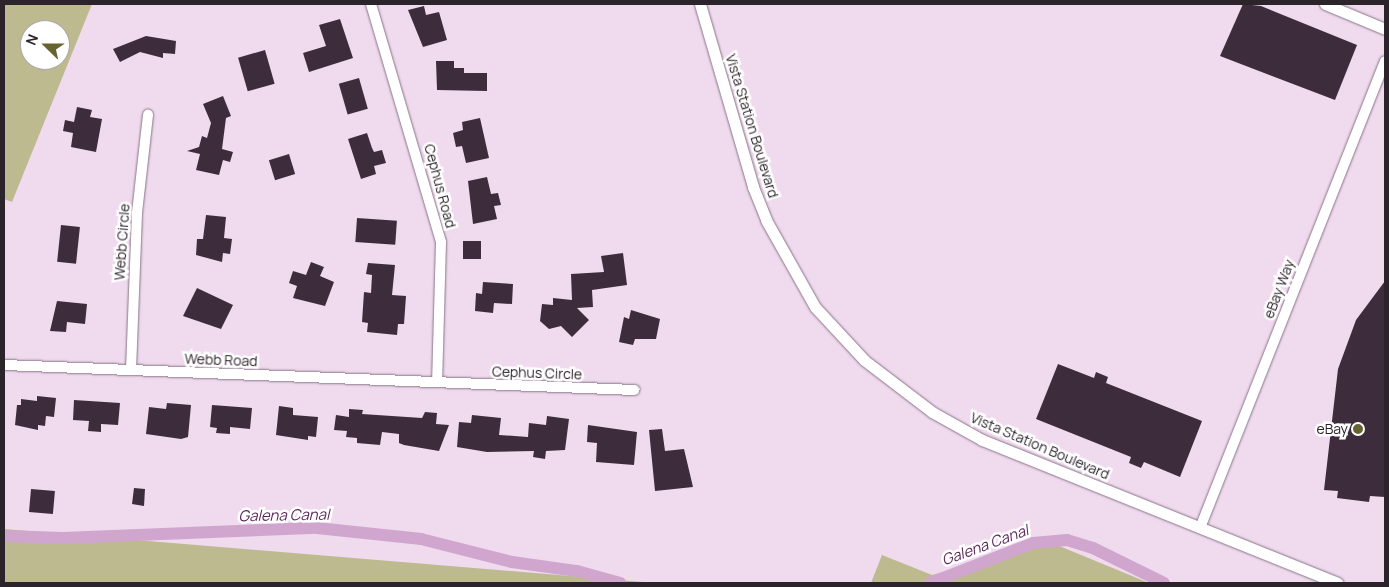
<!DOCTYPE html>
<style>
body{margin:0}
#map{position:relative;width:1389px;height:587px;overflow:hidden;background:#f0daee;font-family:Manrope,sans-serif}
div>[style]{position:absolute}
.green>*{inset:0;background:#bcba8e}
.canal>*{height:12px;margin:-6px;padding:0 6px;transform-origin:6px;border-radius:6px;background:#d1a6ce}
.building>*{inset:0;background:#3d2d3c;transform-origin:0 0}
.roads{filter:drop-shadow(0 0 1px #887587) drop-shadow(0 0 1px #887587)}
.minor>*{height:10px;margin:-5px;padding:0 5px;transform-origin:5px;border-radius:5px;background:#fff}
.tertiary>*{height:11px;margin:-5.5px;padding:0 5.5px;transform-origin:5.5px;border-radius:5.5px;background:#fff}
.dots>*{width:14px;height:14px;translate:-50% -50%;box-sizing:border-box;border:2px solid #fff;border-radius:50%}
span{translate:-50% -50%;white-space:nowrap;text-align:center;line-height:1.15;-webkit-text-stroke:5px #fff;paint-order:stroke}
.street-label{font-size:14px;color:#2c242b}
.poi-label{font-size:14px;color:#2c242b}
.right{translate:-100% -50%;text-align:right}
.water-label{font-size:15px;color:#5c295b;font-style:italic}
.frame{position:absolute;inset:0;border:5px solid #2c242b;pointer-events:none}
.north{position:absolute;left:20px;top:20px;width:50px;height:50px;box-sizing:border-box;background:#fff;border:1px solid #aba7aa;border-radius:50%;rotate:292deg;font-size:14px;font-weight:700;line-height:20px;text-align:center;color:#2c242b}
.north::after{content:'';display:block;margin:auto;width:18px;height:22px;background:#666330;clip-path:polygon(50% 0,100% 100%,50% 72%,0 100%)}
</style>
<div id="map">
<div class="green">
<i style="clip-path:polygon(evenodd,4px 4px,92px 4px,12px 202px,4px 199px,4px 4px,30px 30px,60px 30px,60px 60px,30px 60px,30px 30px)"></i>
<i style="clip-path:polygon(4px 529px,643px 582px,647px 583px,4px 583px)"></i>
<i style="clip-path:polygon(1052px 543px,1149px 583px,871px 583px,882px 555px,932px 575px)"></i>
</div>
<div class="canal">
<i style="left:4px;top:536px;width:59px;rotate:1.9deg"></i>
<i style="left:63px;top:538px;width:254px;rotate:-2.3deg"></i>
<i style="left:317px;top:528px;width:105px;rotate:6deg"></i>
<i style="left:421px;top:539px;width:94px;rotate:14.2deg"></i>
<i style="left:512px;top:562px;width:66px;rotate:7.9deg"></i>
<i style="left:577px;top:571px;width:45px;rotate:15.6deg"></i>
<i style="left:930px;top:583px;width:110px;rotate:-21.2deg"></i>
<i style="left:1033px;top:543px;width:34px;rotate:-5deg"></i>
<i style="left:1067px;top:540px;width:27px;rotate:17deg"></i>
<i style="left:1093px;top:548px;width:79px;rotate:26.2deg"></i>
</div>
<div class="building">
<i style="clip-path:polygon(1243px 4px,1261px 6px,1357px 45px,1335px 100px,1220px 56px)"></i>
<i style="clip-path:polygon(424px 6px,426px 15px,439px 12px,447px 40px,423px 47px,408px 10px)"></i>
<i style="clip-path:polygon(340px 19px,353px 58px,309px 72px,303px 53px,326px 46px,319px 25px)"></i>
<i style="clip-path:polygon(146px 36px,176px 41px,175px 54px,163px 53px,163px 58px,140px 52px,120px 62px,113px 49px)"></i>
<i style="left:265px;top:50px;width:35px;height:28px;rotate:74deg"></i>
<i style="clip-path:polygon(436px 61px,454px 61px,454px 68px,464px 68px,464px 73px,487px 73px,487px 91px,437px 90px)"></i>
<i style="left:359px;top:78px;width:32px;height:21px;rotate:74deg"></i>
<i style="clip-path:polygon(223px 96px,231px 116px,226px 118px,222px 149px,233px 152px,230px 162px,223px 160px,219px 175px,196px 170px,200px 154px,187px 151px,199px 147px,202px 136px,207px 138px,211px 123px,203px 104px)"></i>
<i style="clip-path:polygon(77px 107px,92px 110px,90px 117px,102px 119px,96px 152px,71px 147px,73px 133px,63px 131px,65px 120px,74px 122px)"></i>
<i style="clip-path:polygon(480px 118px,489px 158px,466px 163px,462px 146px,456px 147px,453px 133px,463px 130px,462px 122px)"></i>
<i style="clip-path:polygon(367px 133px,372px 148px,374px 152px,382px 150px,386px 163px,374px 166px,376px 174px,361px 179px,348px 139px)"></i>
<i style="left:289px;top:154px;width:21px;height:21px;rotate:73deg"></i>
<i style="clip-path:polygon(487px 177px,491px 194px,498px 193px,501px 205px,494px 206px,497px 219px,473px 224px,468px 181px)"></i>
<i style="clip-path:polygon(206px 215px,226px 217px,224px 238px,232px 239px,230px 254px,223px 253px,222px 262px,196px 255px,197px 239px,203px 239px)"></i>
<i style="left:357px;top:218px;width:40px;height:24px;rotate:4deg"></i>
<i style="left:61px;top:225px;width:19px;height:37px;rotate:6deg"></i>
<i style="left:463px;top:241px;width:18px;height:18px"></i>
<i style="clip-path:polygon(623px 253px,627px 285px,592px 290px,593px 307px,577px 308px,589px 320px,572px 337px,561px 326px,549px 329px,540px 321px,542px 304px,553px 305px,553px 298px,572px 300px,571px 274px,604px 272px,601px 256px)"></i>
<i style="clip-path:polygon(311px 262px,324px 267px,320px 276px,334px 282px,325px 306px,293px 298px,297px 286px,289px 283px,293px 271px,306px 275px)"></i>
<i style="clip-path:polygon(368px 263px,395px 265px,392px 295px,406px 296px,404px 324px,398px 324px,397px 335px,367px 332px,368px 323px,362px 322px,364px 292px,371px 293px,372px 275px,366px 274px)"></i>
<i style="clip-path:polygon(1385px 281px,1385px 497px,1370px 496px,1369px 502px,1337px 498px,1338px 491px,1324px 490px,1338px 369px,1356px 320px)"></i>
<i style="clip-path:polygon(483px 282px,513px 284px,512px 304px,494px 303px,493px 313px,475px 311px,476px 293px,482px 294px)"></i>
<i style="clip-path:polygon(197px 288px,233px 305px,221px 329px,183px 316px)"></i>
<i style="clip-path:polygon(57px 301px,87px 304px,85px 324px,67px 322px,66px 332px,50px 331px)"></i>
<i style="clip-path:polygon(631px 310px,660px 319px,656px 339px,635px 339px,633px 345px,619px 342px,624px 317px,629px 319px)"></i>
<i style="clip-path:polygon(1058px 364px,1094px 378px,1096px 372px,1108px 377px,1106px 383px,1202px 421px,1180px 477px,1144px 462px,1141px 468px,1129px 463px,1131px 457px,1036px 419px)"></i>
<i style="clip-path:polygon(37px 396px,56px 398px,54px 417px,46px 416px,45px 426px,38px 425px,38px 430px,15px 425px,17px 405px,21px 405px,21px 399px,37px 401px)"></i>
<i style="clip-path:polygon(74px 400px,120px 403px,118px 425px,101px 424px,101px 432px,88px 431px,89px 421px,73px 420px)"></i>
<i style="clip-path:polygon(167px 403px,191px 405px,188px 437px,181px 439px,146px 434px,149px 407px,166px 409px)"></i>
<i style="clip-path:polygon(212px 405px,252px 408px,250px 429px,230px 427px,230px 434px,216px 433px,217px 428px,210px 427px)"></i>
<i style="clip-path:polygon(279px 406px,293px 408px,293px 415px,318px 417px,316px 437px,308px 436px,308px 440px,276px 435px)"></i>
<i style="clip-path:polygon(349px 409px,363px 410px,362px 414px,422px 418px,425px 412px,437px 413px,436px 424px,449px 425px,439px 451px,404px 445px,399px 443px,399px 434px,382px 432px,380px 445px,357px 443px,357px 438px,346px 437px,347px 431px,334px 430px,336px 415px,349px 417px)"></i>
<i style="clip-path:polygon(472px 415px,501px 418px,499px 435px,528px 437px,529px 423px,546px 425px,547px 416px,569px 419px,565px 450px,546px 451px,545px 459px,533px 457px,534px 451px,487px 452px,457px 447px,459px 422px,471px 423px)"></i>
<i style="clip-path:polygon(588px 425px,637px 432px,634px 465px,596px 462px,597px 443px,587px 442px)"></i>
<i style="clip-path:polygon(662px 429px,665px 451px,684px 449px,693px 487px,655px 491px,649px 430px)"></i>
<i style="clip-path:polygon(134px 488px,145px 489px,144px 506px,132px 504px)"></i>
<i style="left:31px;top:489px;width:24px;height:23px;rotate:5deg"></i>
</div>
<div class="roads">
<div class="minor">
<i style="left:371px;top:4px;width:248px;rotate:73.6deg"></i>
<i style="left:441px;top:242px;width:140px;rotate:91.6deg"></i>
<i style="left:4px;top:365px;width:631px;rotate:2.27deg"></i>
<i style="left:131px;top:370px;width:157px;rotate:-87.8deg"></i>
<i style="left:137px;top:213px;width:99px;rotate:-83.6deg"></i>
<i style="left:1200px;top:528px;width:502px;rotate:-68.39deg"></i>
</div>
<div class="tertiary">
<i style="left:700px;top:4px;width:191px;rotate:73.8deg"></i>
<i style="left:753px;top:187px;width:35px;rotate:68deg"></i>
<i style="left:766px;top:220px;width:100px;rotate:60.6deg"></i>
<i style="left:815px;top:307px;width:72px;rotate:47.2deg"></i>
<i style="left:864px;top:360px;width:86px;rotate:37.4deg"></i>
<i style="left:932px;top:412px;width:57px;rotate:29.2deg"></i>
<i style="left:982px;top:440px;width:383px;rotate:21.9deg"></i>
<i style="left:1325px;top:4px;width:65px;rotate:22.6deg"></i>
</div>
</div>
<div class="dots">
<i style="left:1358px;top:429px;background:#666330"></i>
</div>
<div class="street-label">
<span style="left:752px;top:126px;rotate:73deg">Vista Station Boulevard</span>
<span style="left:440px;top:186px;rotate:75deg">Cephus Road</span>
<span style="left:122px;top:242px;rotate:-86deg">Webb Circle</span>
<span style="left:1279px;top:289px;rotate:-69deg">eBay Way</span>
<span style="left:221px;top:360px;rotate:2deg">Webb Road</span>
<span style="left:537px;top:373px;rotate:2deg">Cephus Circle</span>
<span style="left:1040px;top:446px;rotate:23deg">Vista Station Boulevard</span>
</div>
<div class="poi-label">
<span class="right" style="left:1348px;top:429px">eBay</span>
</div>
<div class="water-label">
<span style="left:284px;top:515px;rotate:-1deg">Galena Canal</span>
<span style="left:985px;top:545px;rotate:-20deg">Galena Canal</span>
</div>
<div class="frame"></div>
<div class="north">N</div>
</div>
